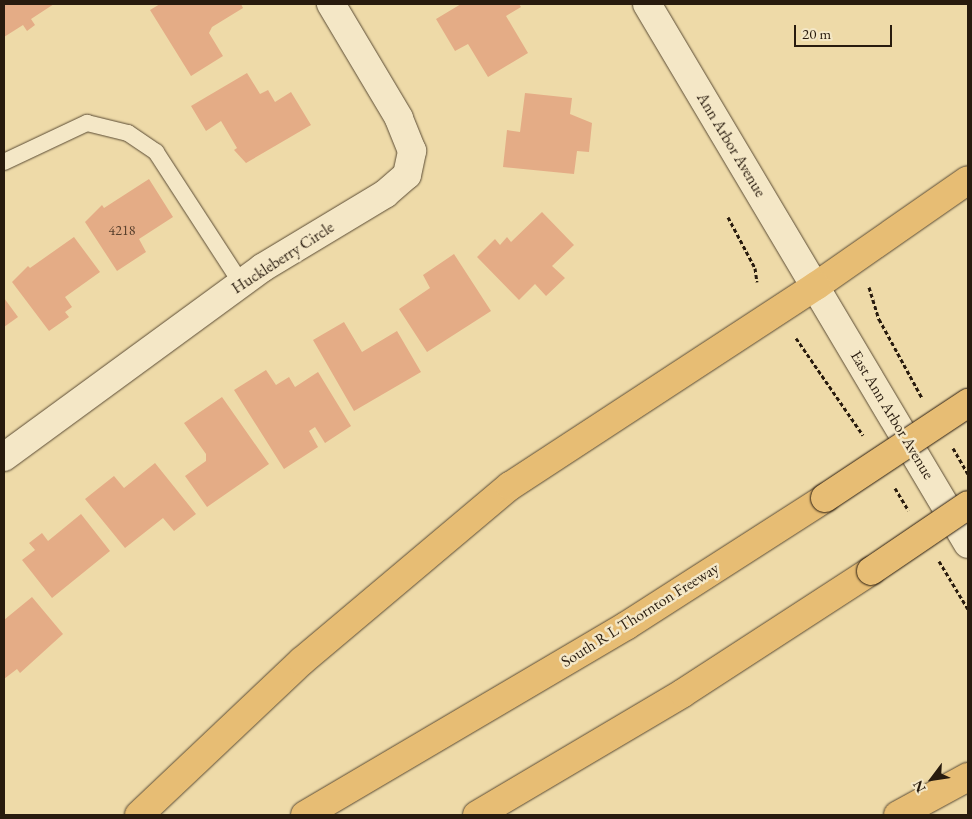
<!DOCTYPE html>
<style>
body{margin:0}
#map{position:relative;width:972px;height:819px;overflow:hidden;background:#eedaa8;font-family:"EB Garamond",serif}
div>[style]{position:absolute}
.building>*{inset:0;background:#e4ac86}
.path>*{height:3px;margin-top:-1.5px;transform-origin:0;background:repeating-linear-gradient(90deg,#281b0e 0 4px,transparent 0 6.5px)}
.roads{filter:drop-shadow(0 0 1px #5a4b34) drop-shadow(0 0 1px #5a4b34)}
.service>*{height:16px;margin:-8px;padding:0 8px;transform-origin:8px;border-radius:8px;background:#f4e7c6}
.minor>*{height:28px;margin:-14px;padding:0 14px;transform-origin:14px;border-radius:14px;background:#f4e7c6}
.tertiary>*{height:28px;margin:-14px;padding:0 14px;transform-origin:14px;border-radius:14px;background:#f4e7c6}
.primary>*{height:28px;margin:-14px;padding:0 14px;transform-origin:14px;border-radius:14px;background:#e7bd74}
.motorway>*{height:28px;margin:-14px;padding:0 14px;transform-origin:14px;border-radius:14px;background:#e7bd74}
.bridges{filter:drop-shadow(0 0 1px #281b0e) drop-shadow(0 0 1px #281b0e)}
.motorway-bridge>*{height:28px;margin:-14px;padding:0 14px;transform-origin:14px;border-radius:14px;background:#e7bd74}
span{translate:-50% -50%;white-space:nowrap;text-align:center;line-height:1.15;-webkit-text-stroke:5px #f4e7c6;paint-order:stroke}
.number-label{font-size:14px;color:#573f2c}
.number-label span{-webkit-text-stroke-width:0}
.street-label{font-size:16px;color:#281b0e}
.frame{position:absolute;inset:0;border:5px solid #281b0e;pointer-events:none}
.north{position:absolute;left:907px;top:754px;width:50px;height:50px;-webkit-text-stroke:4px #f4e7c6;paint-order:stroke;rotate:239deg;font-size:14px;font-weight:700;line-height:20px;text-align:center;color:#281b0e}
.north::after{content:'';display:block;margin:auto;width:18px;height:22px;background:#281b0e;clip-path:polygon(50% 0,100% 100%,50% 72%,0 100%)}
.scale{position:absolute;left:794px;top:25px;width:98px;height:22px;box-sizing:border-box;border:2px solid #281b0e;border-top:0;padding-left:6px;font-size:15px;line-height:18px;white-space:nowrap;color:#281b0e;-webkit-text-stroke:4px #f4e7c6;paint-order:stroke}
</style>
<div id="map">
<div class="building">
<i style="clip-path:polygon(4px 4px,54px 4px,31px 19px,35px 25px,27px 31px,23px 25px,4px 37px)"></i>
<i style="clip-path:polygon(160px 4px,241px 4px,243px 8px,212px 27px,209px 33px,223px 56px,191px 76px,150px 10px)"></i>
<i style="clip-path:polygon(461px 4px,519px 4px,521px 7px,506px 16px,528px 53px,488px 77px,468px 44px,455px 51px,436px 19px)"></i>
<i style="clip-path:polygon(247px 73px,260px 94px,268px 90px,275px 102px,291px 92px,311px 125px,246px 163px,234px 150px,237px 148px,221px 121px,206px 131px,191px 106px)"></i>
<i style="clip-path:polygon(525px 93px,572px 98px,570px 114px,592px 123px,589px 152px,577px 151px,574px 174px,503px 167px,507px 130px,520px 132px)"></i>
<i style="clip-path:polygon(149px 179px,173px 217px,139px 239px,146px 252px,117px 271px,85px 222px,102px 205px,104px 208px)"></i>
<i style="clip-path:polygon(542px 212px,574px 245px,552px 266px,565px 278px,546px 296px,535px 284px,519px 300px,477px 257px,495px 239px,500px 245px,507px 237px,511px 242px)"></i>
<i style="clip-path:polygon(74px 237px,100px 272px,65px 297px,72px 307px,65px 312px,69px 317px,49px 331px,12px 282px,28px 266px,30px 268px)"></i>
<i style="clip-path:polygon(454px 254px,491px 311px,427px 352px,399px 309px,430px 288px,423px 275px)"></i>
<i style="clip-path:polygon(4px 298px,18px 317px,4px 327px)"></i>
<i style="clip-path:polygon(344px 322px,362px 352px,397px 331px,421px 372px,354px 411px,313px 340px)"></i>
<i style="clip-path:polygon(266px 370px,276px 385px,289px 377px,295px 387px,318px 372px,351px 426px,325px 443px,315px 427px,309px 431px,318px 447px,284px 469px,234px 390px)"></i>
<i style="clip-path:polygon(222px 397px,269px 464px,207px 507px,185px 476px,206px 461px,206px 454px,184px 423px)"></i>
<i style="clip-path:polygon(155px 463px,196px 514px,174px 531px,163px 518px,125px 548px,85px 499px,114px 476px,124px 488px)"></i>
<i style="clip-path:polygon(81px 514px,110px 551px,52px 598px,22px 560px,35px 550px,29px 543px,42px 533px,48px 541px)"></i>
<i style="clip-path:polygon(32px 597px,63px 634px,20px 673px,17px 669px,4px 679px,4px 620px)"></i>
</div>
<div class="path">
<i style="left:728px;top:217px;width:58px;rotate:62.1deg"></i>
<i style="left:755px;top:268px;width:14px;rotate:82deg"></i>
<i style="left:869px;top:287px;width:34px;rotate:73deg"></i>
<i style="left:879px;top:319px;width:90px;rotate:61.4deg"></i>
<i style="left:796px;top:338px;width:118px;rotate:55.4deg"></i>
<i style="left:953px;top:448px;width:30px;rotate:60deg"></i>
<i style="left:895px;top:488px;width:26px;rotate:59deg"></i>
<i style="left:939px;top:561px;width:56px;rotate:58.9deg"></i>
</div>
<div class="roads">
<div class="service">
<i style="left:4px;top:162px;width:92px;rotate:-25.2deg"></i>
<i style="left:87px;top:123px;width:42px;rotate:13.7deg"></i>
<i style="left:128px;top:133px;width:34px;rotate:34deg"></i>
<i style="left:156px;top:152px;width:156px;rotate:57deg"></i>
</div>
<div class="minor">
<i style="left:4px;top:457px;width:320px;rotate:-36.2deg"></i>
<i style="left:262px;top:268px;width:144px;rotate:-31deg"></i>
<i style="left:385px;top:194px;width:29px;rotate:-41deg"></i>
<i style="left:407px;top:175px;width:25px;rotate:-78deg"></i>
<i style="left:412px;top:151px;width:35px;rotate:-112deg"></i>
<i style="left:399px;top:118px;width:133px;rotate:-120.8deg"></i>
</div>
<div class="tertiary">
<i style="left:647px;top:4px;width:628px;rotate:59.27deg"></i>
</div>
<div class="primary">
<i style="left:816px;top:286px;width:185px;rotate:-34.9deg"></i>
<i style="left:898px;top:815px;width:80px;rotate:-28.5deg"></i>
</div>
<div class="motorway">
<i style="left:139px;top:815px;width:224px;rotate:-43.4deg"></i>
<i style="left:302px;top:661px;width:272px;rotate:-40.1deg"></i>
<i style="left:510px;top:486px;width:366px;rotate:-33.2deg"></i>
<i style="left:305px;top:815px;width:373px;rotate:-30.5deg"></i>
<i style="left:626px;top:626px;width:237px;rotate:-32.7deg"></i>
<i style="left:477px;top:815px;width:239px;rotate:-30.6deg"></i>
<i style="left:683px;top:693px;width:224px;rotate:-33deg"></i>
</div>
</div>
<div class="bridges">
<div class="motorway-bridge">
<i style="left:825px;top:498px;width:172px;rotate:-33.6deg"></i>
<i style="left:871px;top:571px;width:117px;rotate:-34.2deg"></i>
</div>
</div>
<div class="number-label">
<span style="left:122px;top:230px">4218</span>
</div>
<div class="street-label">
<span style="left:731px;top:145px;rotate:59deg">Ann Arbor Avenue</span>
<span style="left:283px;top:258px;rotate:-33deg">Huckleberry Circle</span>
<span style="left:892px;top:415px;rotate:59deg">East Ann Arbor Avenue</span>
<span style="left:640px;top:615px;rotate:-32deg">South R L Thornton Freeway</span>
</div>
<div class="frame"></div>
<div class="north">N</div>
<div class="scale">20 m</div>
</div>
